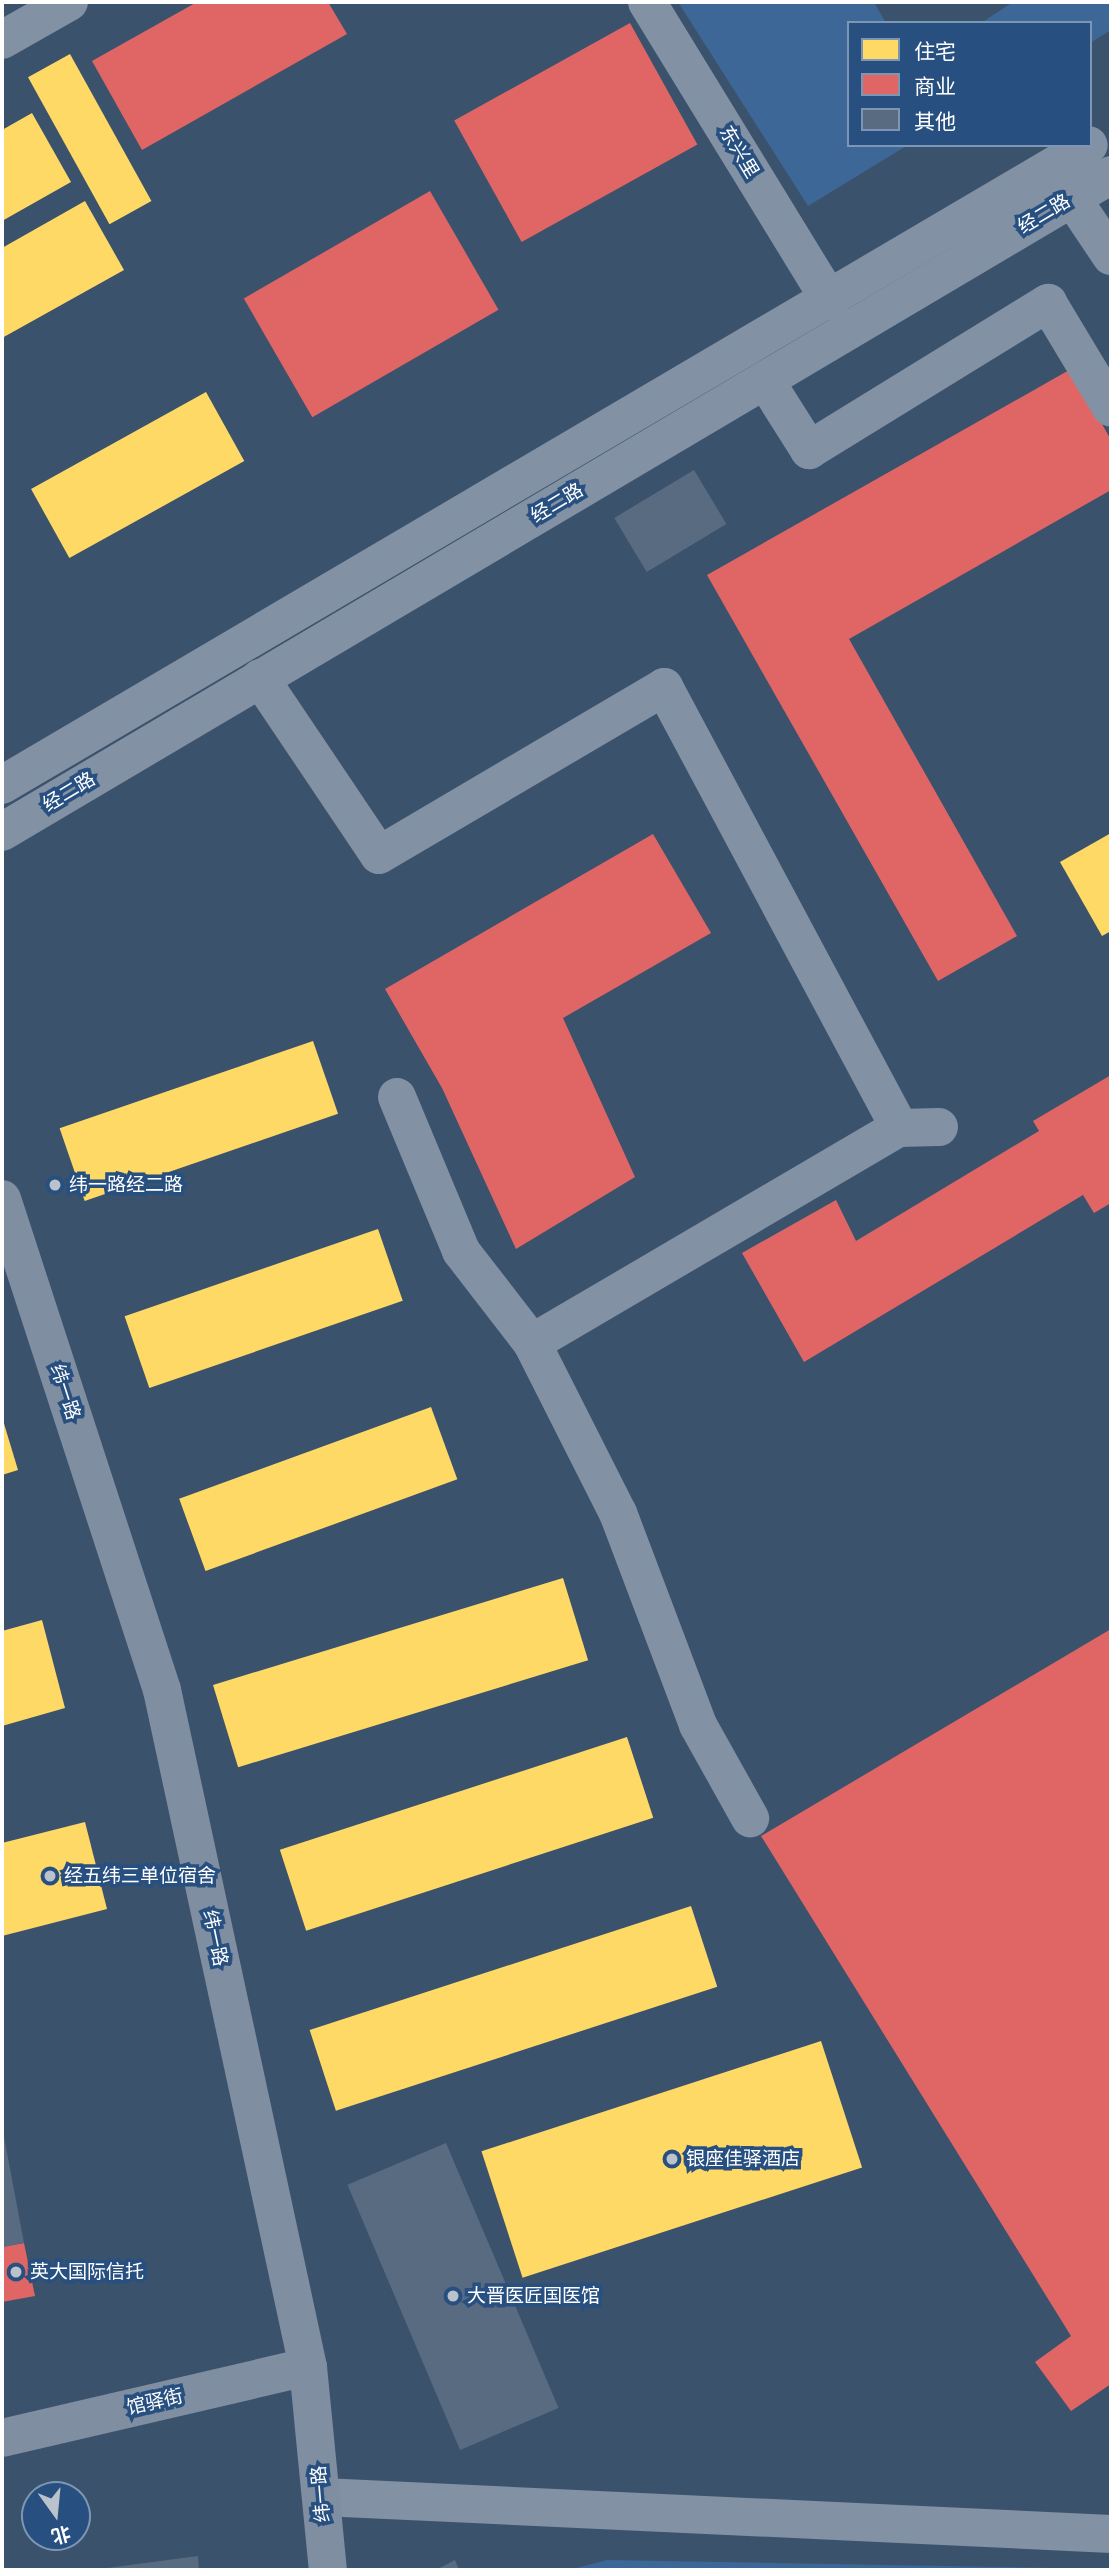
<!DOCTYPE html>
<meta charset="utf-8">
<style>
body{margin:0}
#map{position:relative;width:1113px;height:2572px;overflow:hidden;background:#3b526d;font-family:"Fira Sans","Noto Sans SC",sans-serif}
div>[style]{position:absolute}
.green>*{inset:0;background:#3c6797}
.homes>*{inset:0;background:#ffd966;transform-origin:0 0}
.shops>*{inset:0;background:#e06666;transform-origin:0 0}
.building>*{inset:0;background:#596b80;transform-origin:0 0}
.minor>*{height:38px;margin:-19px;padding:0 19px;transform-origin:19px;border-radius:19px;background:#8291a3}
.major>*{height:38px;margin:-19px;padding:0 19px;transform-origin:19px;border-radius:19px;background:#808ea1}
.dots>*{width:19px;height:19px;translate:-50% -50%;box-sizing:border-box;border:4px solid #275081;border-radius:50%}
span{translate:-50% -50%;white-space:nowrap;text-align:center;line-height:1.15;-webkit-text-stroke:7px #275081;paint-order:stroke}
.street-label{font-size:19px;color:#fff}
.poi-label{font-size:19px;color:#fff}
.left{translate:0 -50%;text-align:left}
.frame{position:absolute;inset:0;border:4px solid #fff;pointer-events:none}
.legend{position:absolute;left:847px;top:21px;width:245px;height:126px;box-sizing:border-box;background:#275081;border:2px solid #7d96b3;margin:0;padding:9px 12px;list-style:none;font-size:21px;color:#fff}
.legend li{display:flex;align-items:center;gap:14px;height:35px}
.legend b{width:35px;border:2px solid #7d96b3}
.north{position:absolute;left:21px;top:2481px;width:70px;height:70px;box-sizing:border-box;background:#275081;border:2px solid #7d96b3;border-radius:50%;rotate:165deg;font-size:19px;font-weight:700;line-height:28px;text-align:center;color:#fff}
.north::after{content:'';display:block;margin:auto;width:24px;height:32px;background:#bac2cc;clip-path:polygon(50% 0,100% 100%,50% 72%,0 100%)}
</style>
<div id="map">
<div class="green">
<i style="clip-path:polygon(678px 2px,874px 2px,886px 23px,849px 23px,849px 145px,908px 145px,808px 206px)"></i>
<i style="clip-path:polygon(1013px 2px,1111px 2px,1111px 30px,1090px 43px,1090px 23px,981px 23px)"></i>
<i style="clip-path:polygon(607px 2560px,1111px 2569px,1111px 2570px,569px 2570px)"></i>
</div>
<div class="homes">
<i style="left:70px;top:54px;width:168px;height:48px;rotate:61deg"></i>
<i style="clip-path:polygon(32px 113px,71px 182px,2px 221px,2px 130px)"></i>
<i style="clip-path:polygon(85px 201px,124px 270px,2px 338px,2px 248px)"></i>
<i style="left:206px;top:392px;width:79px;height:200px;rotate:61deg"></i>
<i style="clip-path:polygon(1111px 833px,1111px 931px,1102px 936px,1060px 862px)"></i>
<i style="left:313px;top:1041px;width:77px;height:268px;rotate:71deg"></i>
<i style="left:378px;top:1229px;width:76px;height:268px;rotate:71deg"></i>
<i style="left:431px;top:1407px;width:77px;height:268px;rotate:70deg"></i>
<i style="clip-path:polygon(2px 1417px,18px 1470px,2px 1475px)"></i>
<i style="left:563px;top:1578px;width:86px;height:366px;rotate:73deg"></i>
<i style="clip-path:polygon(42px 1620px,65px 1708px,2px 1726px,2px 1631px)"></i>
<i style="left:627px;top:1737px;width:85px;height:365px;rotate:72deg"></i>
<i style="clip-path:polygon(85px 1822px,107px 1909px,2px 1936px,2px 1843px)"></i>
<i style="left:691px;top:1906px;width:85px;height:401px;rotate:72deg"></i>
<i style="left:821px;top:2041px;width:133px;height:357px;rotate:72deg"></i>
</div>
<div class="shops">
<i style="clip-path:polygon(197px 2px,328px 2px,347px 34px,142px 150px,92px 61px)"></i>
<i style="left:630px;top:23px;width:139px;height:201px;rotate:61deg"></i>
<i style="left:430px;top:191px;width:137px;height:215px;rotate:60deg"></i>
<i style="clip-path:polygon(1071px 369px,1111px 440px,1111px 490px,849px 639px,1017px 936px,938px 981px,707px 575px)"></i>
<i style="clip-path:polygon(653px 834px,711px 933px,563px 1018px,635px 1177px,516px 1249px,442px 1088px,385px 989px)"></i>
<i style="clip-path:polygon(1111px 1075px,1111px 1203px,1094px 1213px,1083px 1195px,804px 1362px,742px 1253px,836px 1200px,856px 1241px,1039px 1131px,1033px 1121px)"></i>
<i style="clip-path:polygon(1111px 1629px,1111px 2384px,1071px 2411px,1035px 2362px,1071px 2336px,761px 1836px)"></i>
<i style="clip-path:polygon(24px 2243px,35px 2296px,2px 2302px,2px 2247px)"></i>
</div>
<div class="building">
<i style="left:694px;top:470px;width:63px;height:93px;rotate:59deg"></i>
<i style="clip-path:polygon(2px 2126px,24px 2243px,2px 2247px)"></i>
<i style="left:446px;top:2143px;width:288px;height:107px;rotate:67deg"></i>
<i style="clip-path:polygon(198px 2556px,199px 2570px,100px 2570px,100px 2569px)"></i>
<i style="clip-path:polygon(455px 2560px,459px 2570px,436px 2570px)"></i>
</div>
<div class="minor">
<i style="left:647px;top:2px;width:351px;rotate:58.5deg"></i>
<i style="left:2px;top:40px;width:77px;rotate:-29.6deg"></i>
<i style="left:1072px;top:198px;width:70px;rotate:56.1deg"></i>
<i style="left:765px;top:380px;width:83px;rotate:57.8deg"></i>
<i style="left:809px;top:450px;width:281px;rotate:-31.6deg"></i>
<i style="left:1048px;top:303px;width:122px;rotate:59deg"></i>
<i style="left:260px;top:678px;width:213px;rotate:56.1deg"></i>
<i style="left:379px;top:855px;width:331px;rotate:-30.5deg"></i>
<i style="left:664px;top:687px;width:500px;rotate:61.9deg"></i>
<i style="left:899px;top:1128px;width:40px;rotate:-1.4deg"></i>
<i style="left:2px;top:785px;width:1261px;rotate:-30.49deg"></i>
<i style="left:2px;top:832px;width:1289px;rotate:-30.64deg"></i>
<i style="left:397px;top:1097px;width:167px;rotate:67.4deg"></i>
<i style="left:461px;top:1251px;width:116px;rotate:52.3deg"></i>
<i style="left:532px;top:1343px;width:425px;rotate:-30.4deg"></i>
<i style="left:532px;top:1343px;width:191px;rotate:63.2deg"></i>
<i style="left:618px;top:1513px;width:227px;rotate:69.3deg"></i>
<i style="left:698px;top:1725px;width:107px;rotate:60.8deg"></i>
<i style="left:322px;top:2497px;width:790px;rotate:2.68deg"></i>
</div>
<div class="major">
<i style="left:2px;top:1199px;width:516px;rotate:71.95deg"></i>
<i style="left:162px;top:1690px;width:693px;rotate:77.83deg"></i>
<i style="left:308px;top:2367px;width:204px;rotate:84.4deg"></i>
<i style="left:2px;top:2438px;width:314px;rotate:-13.1deg"></i>
</div>
<div class="dots">
<i style="left:55px;top:1185px;background:#bac2cc"></i>
<i style="left:50px;top:1876px;background:#bac2cc"></i>
<i style="left:672px;top:2159px;background:#bac2cc"></i>
<i style="left:16px;top:2272px;background:#bac2cc"></i>
<i style="left:453px;top:2296px;background:#bac2cc"></i>
</div>
<div class="street-label">
<span style="left:739px;top:152px;rotate:59deg">东兴里</span>
<span style="left:1044px;top:214px;rotate:-31deg">经二路</span>
<span style="left:557px;top:503px;rotate:-31deg">经二路</span>
<span style="left:69px;top:792px;rotate:-31deg">经二路</span>
<span style="left:65px;top:1392px;rotate:72deg">纬一路</span>
<span style="left:215px;top:1938px;rotate:78deg">纬一路</span>
<span style="left:155px;top:2402px;rotate:-13deg">馆驿街</span>
<span style="left:321px;top:2494px;rotate:-95deg">纬一路</span>
</div>
<div class="poi-label">
<span class="left" style="left:69px;top:1185px">纬一路经二路</span>
<span class="left" style="left:64px;top:1876px">经五纬三单位宿舍</span>
<span class="left" style="left:686px;top:2159px">银座佳驿酒店</span>
<span class="left" style="left:30px;top:2272px">英大国际信托</span>
<span class="left" style="left:467px;top:2296px">大晋医匠国医馆</span>
</div>
<div class="frame"></div>
<ul class="legend">
<li><b style="height:19px;background:#ffd966"></b>住宅</li>
<li><b style="height:19px;background:#e06666"></b>商业</li>
<li><b style="height:19px;background:#596b80"></b>其他</li>
</ul>
<div class="north">北</div>
</div>
